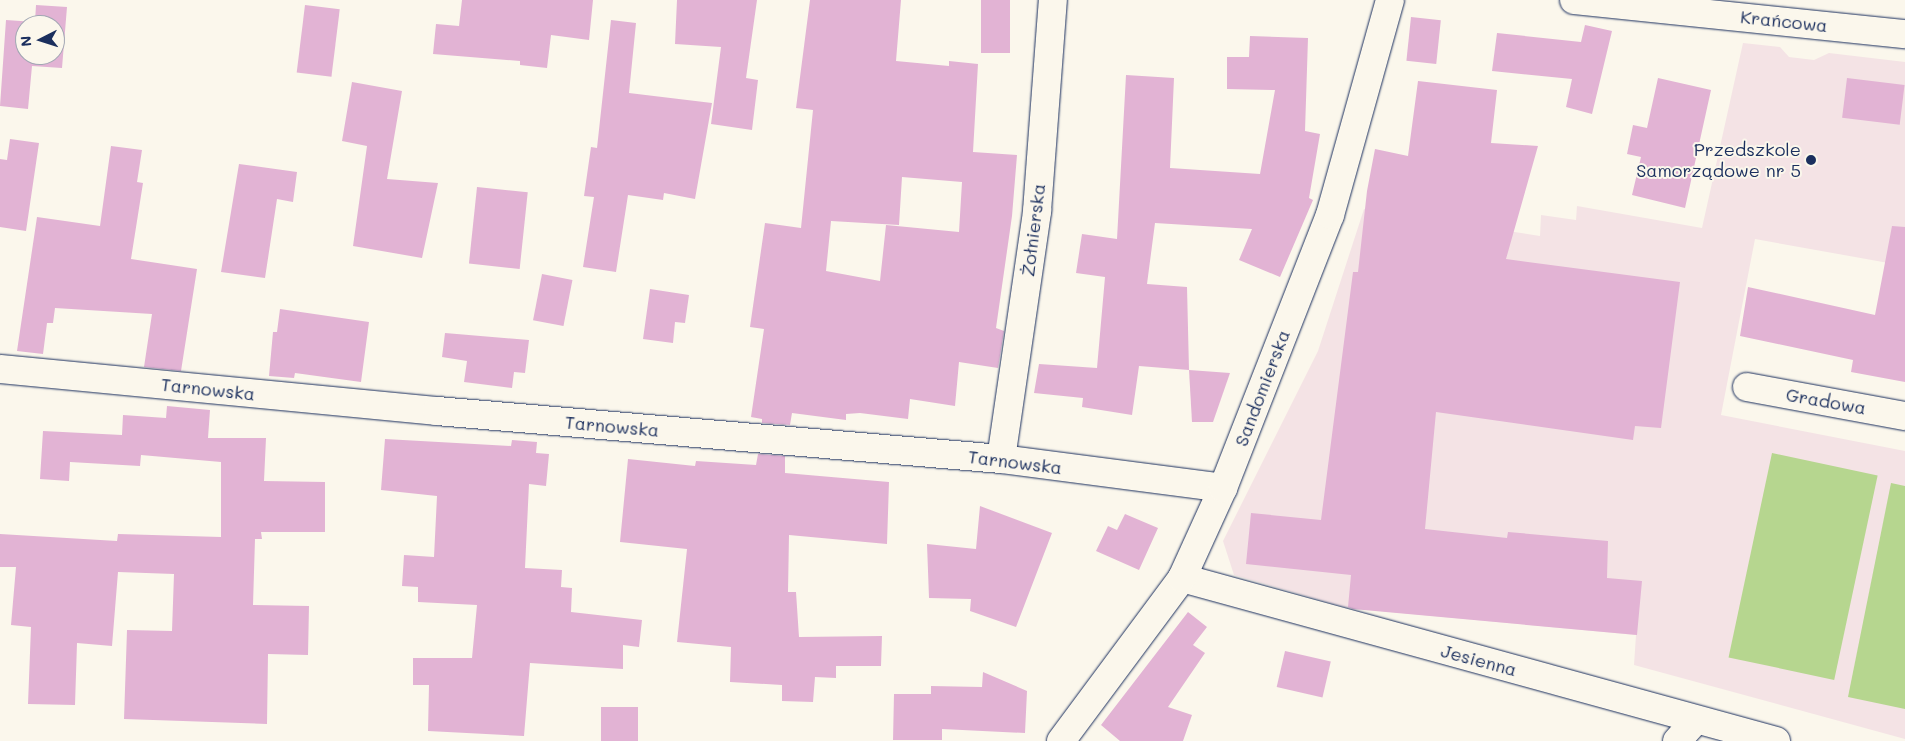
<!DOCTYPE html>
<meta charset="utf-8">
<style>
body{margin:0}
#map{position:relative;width:1905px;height:741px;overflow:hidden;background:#fbf7ec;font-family:Mali,sans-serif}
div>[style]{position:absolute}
.built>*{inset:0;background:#f4e3e5}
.green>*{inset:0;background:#b6d68f;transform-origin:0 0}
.building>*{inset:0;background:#e2b3d4;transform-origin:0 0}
.roads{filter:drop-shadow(0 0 1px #1b2f5e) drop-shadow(0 0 1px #1b2f5e)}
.street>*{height:28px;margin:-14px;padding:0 14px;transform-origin:14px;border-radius:14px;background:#fbf7ec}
.dots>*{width:14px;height:14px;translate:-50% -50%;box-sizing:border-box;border:2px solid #fbf7ec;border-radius:50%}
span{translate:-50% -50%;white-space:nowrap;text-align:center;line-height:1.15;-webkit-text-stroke:4px #fbf7ec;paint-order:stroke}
.street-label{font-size:18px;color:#1b2f5e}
.poi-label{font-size:18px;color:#1b2f5e}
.right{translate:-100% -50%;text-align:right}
.north{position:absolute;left:15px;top:15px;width:50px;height:50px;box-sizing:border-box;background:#fbf7ec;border:1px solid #a1a7b3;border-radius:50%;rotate:265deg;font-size:14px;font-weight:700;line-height:20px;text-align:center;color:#1b2f5e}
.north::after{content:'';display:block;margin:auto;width:18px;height:22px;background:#1b2f5e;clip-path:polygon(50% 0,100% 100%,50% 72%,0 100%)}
</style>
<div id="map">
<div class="built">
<i style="clip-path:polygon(1743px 43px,1780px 47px,1789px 57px,1814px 60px,1829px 53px,1905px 62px,1905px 266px,1755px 239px,1721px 415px,1905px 451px,1905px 739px,1634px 665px,1636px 635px,1348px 608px,1234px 575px,1223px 541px,1318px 351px,1364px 209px,1540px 236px,1541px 215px,1576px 220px,1577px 206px,1702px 228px)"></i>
</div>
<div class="green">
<i style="left:1772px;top:453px;width:108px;height:209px;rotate:12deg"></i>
<i style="clip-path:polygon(1891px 483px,1905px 486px,1905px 709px,1848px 697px)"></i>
</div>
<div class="building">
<i style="clip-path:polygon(462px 0,593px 0,589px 40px,551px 35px,547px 68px,520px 65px,520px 61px,433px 54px,436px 24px,459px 26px)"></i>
<i style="clip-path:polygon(677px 0,757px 0,746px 78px,758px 80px,752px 130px,711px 124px,721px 47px,675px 44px)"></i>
<i style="clip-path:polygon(evenodd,810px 0,901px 0,896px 61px,949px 66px,949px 61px,978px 64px,973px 152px,1017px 155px,1012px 216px,996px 328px,1004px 331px,998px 368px,959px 362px,955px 406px,910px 399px,908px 419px,860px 413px,846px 414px,846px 420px,792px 413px,790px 425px,762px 423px,762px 419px,751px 417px,764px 329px,750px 327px,765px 223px,801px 228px,813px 110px,796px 108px,810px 0,902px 177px,962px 182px,959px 232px,886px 225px,880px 281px,826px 271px,831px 221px,899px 225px,902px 177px)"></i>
<i style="left:981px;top:0;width:29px;height:53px"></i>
<i style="clip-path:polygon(evenodd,36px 5px,67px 7px,62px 68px,32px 66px,28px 109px,0 106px,6px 20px,35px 22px,36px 5px,25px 25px,55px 25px,55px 55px,25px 55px,25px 25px)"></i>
<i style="left:305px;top:5px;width:35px;height:68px;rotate:7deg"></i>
<i style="left:1411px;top:17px;width:30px;height:44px;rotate:6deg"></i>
<i style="clip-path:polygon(611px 20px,636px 23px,629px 93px,712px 103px,695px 199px,664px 193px,663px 200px,628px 195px,616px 272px,583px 267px,594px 197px,584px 196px,591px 147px,597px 148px)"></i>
<i style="clip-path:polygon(1585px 25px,1612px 31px,1592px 114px,1566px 107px,1572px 79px,1492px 71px,1497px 33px,1581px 42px)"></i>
<i style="clip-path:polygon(1250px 36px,1308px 38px,1305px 131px,1320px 134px,1309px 198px,1313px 200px,1280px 277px,1239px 260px,1252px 229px,1155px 223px,1147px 284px,1187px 287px,1189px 370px,1139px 366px,1132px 415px,1082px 407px,1083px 398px,1034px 393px,1039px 364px,1097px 368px,1105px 277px,1076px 273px,1082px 234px,1117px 239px,1126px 75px,1174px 78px,1170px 168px,1260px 174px,1275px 90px,1227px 89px,1227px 57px,1249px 57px)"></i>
<i style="clip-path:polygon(1658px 78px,1711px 90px,1685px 208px,1632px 195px,1641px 157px,1627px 154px,1633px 125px,1647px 128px)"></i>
<i style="left:1847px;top:78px;width:58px;height:40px;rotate:7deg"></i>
<i style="clip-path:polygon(1418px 81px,1497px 90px,1491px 143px,1538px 146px,1506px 259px,1680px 282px,1661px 428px,1635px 426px,1633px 440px,1436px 412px,1425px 529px,1507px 538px,1508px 532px,1608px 541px,1607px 578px,1642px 581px,1637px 635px,1353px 609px,1348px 607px,1351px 575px,1246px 564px,1251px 513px,1321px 520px,1353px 272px,1358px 272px,1367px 191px,1375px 149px,1408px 156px)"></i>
<i style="clip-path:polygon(352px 82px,402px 91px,387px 179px,438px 183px,422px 258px,353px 246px,367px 146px,342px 141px)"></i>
<i style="clip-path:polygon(10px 139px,39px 143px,26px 231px,0 227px,0 159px,7px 160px)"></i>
<i style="clip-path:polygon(111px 146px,142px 150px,137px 182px,143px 183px,131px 259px,197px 269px,181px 371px,144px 367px,152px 314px,55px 308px,53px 323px,47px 323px,43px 354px,17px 351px,37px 217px,100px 226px)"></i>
<i style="clip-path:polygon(239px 164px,297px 172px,293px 202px,277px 199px,265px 278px,221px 272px)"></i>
<i style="left:477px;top:187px;width:51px;height:77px;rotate:6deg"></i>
<i style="clip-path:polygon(1892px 226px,1905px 227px,1905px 382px,1851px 372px,1853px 360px,1740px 336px,1748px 287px,1875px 315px)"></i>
<i style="left:542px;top:274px;width:31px;height:47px;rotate:11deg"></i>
<i style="clip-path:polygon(650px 289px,689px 295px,685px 323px,675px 322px,673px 343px,643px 339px)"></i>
<i style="clip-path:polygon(280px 309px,369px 322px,361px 382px,295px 373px,294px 378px,269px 376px,273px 332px,277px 332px)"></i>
<i style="clip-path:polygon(445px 333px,529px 340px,525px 373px,514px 372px,512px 388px,464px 382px,467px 361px,442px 357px)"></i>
<i style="clip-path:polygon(1189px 370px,1230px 373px,1213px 422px,1192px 422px)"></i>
<i style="clip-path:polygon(167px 406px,210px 410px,208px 438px,266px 438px,264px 481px,325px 482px,325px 532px,261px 532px,262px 539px,255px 539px,253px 605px,309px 606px,308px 655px,268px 654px,267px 724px,124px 719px,127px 630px,172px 631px,174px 574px,118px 572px,112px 646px,77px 643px,75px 705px,28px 704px,31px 627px,11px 625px,16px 567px,0 567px,0 534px,117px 541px,118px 534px,221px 537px,221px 462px,141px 455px,140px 466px,70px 462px,69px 481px,40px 479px,43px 431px,122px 435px,123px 415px,166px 418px)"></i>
<i style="clip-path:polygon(385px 439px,511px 446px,512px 440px,537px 442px,536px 453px,549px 454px,546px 486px,529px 484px,525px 568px,562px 570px,561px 587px,572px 588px,571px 612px,642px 620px,639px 647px,623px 645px,623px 669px,530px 663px,524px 736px,428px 731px,429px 685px,413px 685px,413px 658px,472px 658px,477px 605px,418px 602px,418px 587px,402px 586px,404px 555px,434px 557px,437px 496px,381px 490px)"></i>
<i style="clip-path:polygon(758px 454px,785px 456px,785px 473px,889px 482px,887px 544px,789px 535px,788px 592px,796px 592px,799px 637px,882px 636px,881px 666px,836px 666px,836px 678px,815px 677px,813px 702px,782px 701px,782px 685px,730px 682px,731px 647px,677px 642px,687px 549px,620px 542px,628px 459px,695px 466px,696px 461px,756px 465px)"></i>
<i style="clip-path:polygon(980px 506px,1052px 533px,1016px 627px,970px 611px,971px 599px,929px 598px,927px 544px,976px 549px)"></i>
<i style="clip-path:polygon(1125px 514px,1158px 528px,1139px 570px,1096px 551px,1108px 526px,1117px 530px)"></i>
<i style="clip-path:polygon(1188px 612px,1207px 627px,1193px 645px,1205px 653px,1168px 707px,1192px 715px,1183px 741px,1120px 741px,1101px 725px)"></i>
<i style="left:1285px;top:651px;width:47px;height:37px;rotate:13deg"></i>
<i style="clip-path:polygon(983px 672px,1027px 691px,1025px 733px,942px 729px,942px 740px,893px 740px,894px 694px,931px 694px,931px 686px,982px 687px)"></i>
<i style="left:601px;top:707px;width:37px;height:34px"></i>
</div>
<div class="roads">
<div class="street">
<i style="left:1574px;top:0;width:333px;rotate:5.9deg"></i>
<i style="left:0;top:369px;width:439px;rotate:5.5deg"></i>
<i style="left:437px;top:411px;width:566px;rotate:4.86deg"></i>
<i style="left:1001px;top:459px;width:224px;rotate:7.4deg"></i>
<i style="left:1747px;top:387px;width:161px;rotate:10.4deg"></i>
<i style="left:1001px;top:459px;width:251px;rotate:-81.7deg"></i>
<i style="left:1037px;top:211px;width:212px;rotate:-85.7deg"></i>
<i style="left:1182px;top:578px;width:616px;rotate:15.34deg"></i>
<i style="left:1061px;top:741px;width:203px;rotate:-53.4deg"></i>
<i style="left:1182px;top:578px;width:99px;rotate:-65.5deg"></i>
<i style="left:1223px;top:488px;width:293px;rotate:-68.6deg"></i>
<i style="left:1330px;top:215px;width:223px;rotate:-74.4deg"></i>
<i style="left:1677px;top:741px;width:28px;rotate:-48deg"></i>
</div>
</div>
<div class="dots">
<i style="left:1811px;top:160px;background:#1b2f5e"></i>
</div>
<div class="street-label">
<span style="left:1784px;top:21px;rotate:6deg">Krańcowa</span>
<span style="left:1033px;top:230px;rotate:-83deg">Żołnierska</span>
<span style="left:1262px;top:388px;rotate:-69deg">Sandomierska</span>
<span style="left:208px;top:389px;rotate:6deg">Tarnowska</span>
<span style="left:1826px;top:401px;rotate:10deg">Gradowa</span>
<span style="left:612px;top:426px;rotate:5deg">Tarnowska</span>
<span style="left:1015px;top:462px;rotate:7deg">Tarnowska</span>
<span style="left:1479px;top:660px;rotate:15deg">Jesienna</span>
</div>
<div class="poi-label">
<span class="right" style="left:1801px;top:160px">Przedszkole<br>Samorządowe nr 5</span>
</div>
<div class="north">N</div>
</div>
